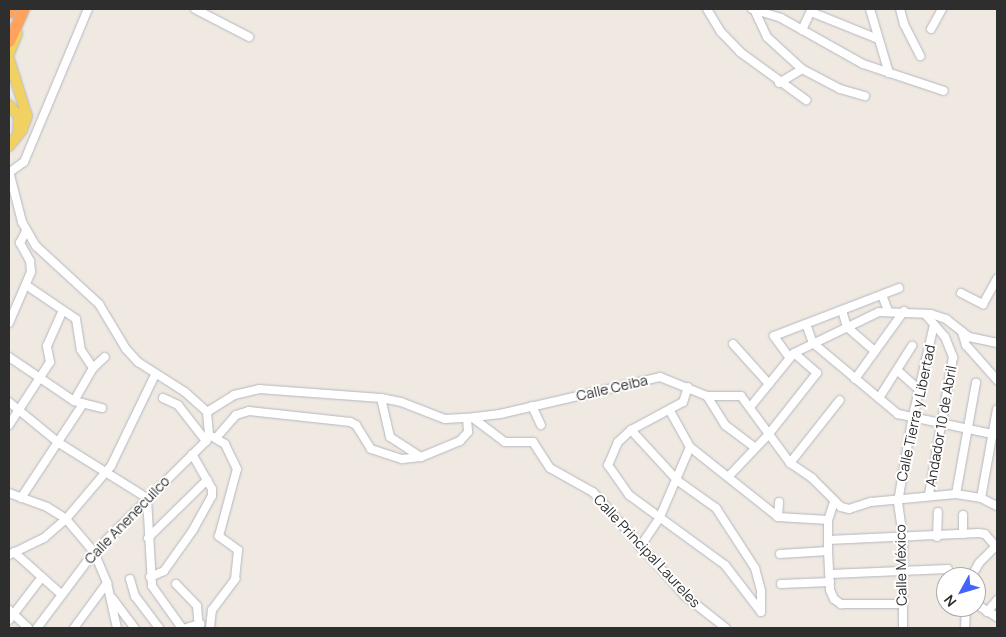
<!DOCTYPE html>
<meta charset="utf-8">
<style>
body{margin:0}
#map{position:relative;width:1006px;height:637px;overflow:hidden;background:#efe9e1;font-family:Manrope,sans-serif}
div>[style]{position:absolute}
.roads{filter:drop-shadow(0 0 1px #b4b7c1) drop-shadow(0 0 1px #b4b7c1)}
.minor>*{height:8px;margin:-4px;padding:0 4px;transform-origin:4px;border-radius:4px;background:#fff}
.major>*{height:10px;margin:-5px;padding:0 5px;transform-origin:5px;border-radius:5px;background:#f2d163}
.highway>*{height:11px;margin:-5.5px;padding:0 5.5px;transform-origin:5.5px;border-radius:5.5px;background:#ffa35c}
span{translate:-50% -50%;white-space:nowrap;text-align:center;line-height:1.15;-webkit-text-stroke:4px #fff;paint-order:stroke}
.street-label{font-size:14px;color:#2e2e2e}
.frame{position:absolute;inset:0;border:10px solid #2e2e2e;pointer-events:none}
.north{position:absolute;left:936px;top:567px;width:50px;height:50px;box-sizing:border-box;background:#fff;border:1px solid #ababab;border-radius:50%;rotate:231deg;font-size:14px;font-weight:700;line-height:20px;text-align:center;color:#2e2e2e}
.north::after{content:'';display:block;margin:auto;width:18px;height:22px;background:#4264fb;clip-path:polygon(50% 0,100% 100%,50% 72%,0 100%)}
</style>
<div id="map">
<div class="roads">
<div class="minor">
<i style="left:195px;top:9px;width:61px;rotate:27.4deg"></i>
<i style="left:707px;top:9px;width:27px;rotate:59deg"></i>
<i style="left:721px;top:32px;width:28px;rotate:46deg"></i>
<i style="left:740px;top:52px;width:82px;rotate:36deg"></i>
<i style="left:752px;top:9px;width:30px;rotate:17deg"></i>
<i style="left:781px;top:18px;width:94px;rotate:29.3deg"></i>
<i style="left:863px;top:64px;width:85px;rotate:18.4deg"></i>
<i style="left:754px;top:9px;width:31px;rotate:65deg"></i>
<i style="left:767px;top:37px;width:47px;rotate:42.4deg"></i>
<i style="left:802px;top:69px;width:43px;rotate:27.8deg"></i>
<i style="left:840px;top:89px;width:26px;rotate:16deg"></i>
<i style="left:870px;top:9px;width:67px;rotate:73.5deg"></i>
<i style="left:900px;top:9px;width:16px;rotate:75deg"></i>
<i style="left:904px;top:24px;width:36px;rotate:63deg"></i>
<i style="left:811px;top:12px;width:72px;rotate:21.9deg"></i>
<i style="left:931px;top:29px;width:23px;rotate:-61deg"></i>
<i style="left:802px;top:30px;width:23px;rotate:-65deg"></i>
<i style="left:779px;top:83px;width:27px;rotate:-31deg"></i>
<i style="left:9px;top:171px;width:53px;rotate:75.7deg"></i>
<i style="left:22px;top:222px;width:28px;rotate:60deg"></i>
<i style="left:36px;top:246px;width:86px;rotate:42.6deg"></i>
<i style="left:99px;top:304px;width:52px;rotate:59deg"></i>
<i style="left:126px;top:349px;width:18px;rotate:47deg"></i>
<i style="left:138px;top:362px;width:56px;rotate:32.6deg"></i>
<i style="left:185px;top:392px;width:30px;rotate:42deg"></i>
<i style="left:10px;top:172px;width:17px;rotate:-36deg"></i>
<i style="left:24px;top:162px;width:166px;rotate:-67.3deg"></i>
<i style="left:26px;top:285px;width:60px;rotate:34.2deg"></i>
<i style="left:76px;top:319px;width:31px;rotate:81deg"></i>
<i style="left:81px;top:350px;width:22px;rotate:56deg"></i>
<i style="left:961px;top:293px;width:25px;rotate:27deg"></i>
<i style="left:983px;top:304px;width:29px;rotate:-61deg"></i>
<i style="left:882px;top:295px;width:17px;rotate:69deg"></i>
<i style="left:842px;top:310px;width:18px;rotate:74deg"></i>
<i style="left:847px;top:327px;width:37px;rotate:41deg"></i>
<i style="left:925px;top:314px;width:30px;rotate:49deg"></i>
<i style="left:945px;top:337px;width:22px;rotate:68deg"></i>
<i style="left:953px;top:357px;width:140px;rotate:99.9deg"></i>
<i style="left:9px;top:323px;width:56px;rotate:-66.7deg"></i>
<i style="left:31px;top:272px;width:11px;rotate:-95deg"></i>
<i style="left:30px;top:261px;width:21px;rotate:-119deg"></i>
<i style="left:20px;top:243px;width:13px;rotate:-63deg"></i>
<i style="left:806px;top:324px;width:20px;rotate:70deg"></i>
<i style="left:813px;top:343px;width:111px;rotate:39.9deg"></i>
<i style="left:898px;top:414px;width:101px;rotate:12deg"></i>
<i style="left:962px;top:332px;width:14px;rotate:73deg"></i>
<i style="left:966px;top:345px;width:47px;rotate:48.5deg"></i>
<i style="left:733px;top:344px;width:54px;rotate:48deg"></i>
<i style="left:9px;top:357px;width:78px;rotate:34.1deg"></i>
<i style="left:74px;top:401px;width:29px;rotate:14deg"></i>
<i style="left:789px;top:357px;width:26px;rotate:-126deg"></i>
<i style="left:774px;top:336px;width:134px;rotate:-21deg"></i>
<i style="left:897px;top:370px;width:30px;rotate:42deg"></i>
<i style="left:855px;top:379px;width:84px;rotate:-54.2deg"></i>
<i style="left:688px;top:387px;width:16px;rotate:108deg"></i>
<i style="left:683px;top:402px;width:59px;rotate:151.7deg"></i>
<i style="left:631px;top:430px;width:18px;rotate:137deg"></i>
<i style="left:618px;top:442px;width:25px;rotate:113deg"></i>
<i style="left:608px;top:465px;width:37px;rotate:55deg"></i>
<i style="left:629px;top:495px;width:119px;rotate:36.1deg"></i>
<i style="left:725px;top:565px;width:59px;rotate:52.5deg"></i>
<i style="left:707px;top:396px;width:34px;rotate:58deg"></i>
<i style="left:725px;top:425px;width:36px;rotate:37deg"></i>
<i style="left:163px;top:398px;width:17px;rotate:25deg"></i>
<i style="left:178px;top:405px;width:46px;rotate:52.1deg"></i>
<i style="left:381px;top:398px;width:40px;rotate:77deg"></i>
<i style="left:390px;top:437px;width:37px;rotate:33deg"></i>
<i style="left:879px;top:398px;width:62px;rotate:-57.6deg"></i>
<i style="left:74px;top:401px;width:38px;rotate:-60deg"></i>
<i style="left:93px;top:368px;width:16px;rotate:-43deg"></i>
<i style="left:9px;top:402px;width:65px;rotate:39.4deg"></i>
<i style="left:59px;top:443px;width:104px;rotate:32deg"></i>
<i style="left:147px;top:498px;width:88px;rotate:86.7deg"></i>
<i style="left:152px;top:586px;width:52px;rotate:54.5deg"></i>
<i style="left:532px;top:406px;width:21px;rotate:65deg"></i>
<i style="left:751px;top:406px;width:68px;rotate:-50.9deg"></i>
<i style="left:794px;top:353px;width:94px;rotate:-25.8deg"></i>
<i style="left:879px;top:312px;width:52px;rotate:2.2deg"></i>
<i style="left:931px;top:314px;width:16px;rotate:18deg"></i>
<i style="left:946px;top:319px;width:29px;rotate:38deg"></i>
<i style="left:969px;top:337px;width:29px;rotate:12deg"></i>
<i style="left:670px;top:411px;width:41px;rotate:60.9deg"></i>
<i style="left:690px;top:447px;width:112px;rotate:38.5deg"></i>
<i style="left:207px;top:412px;width:32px;rotate:-32deg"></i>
<i style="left:234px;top:395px;width:26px;rotate:-13deg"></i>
<i style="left:259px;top:389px;width:122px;rotate:4.2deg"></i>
<i style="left:381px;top:398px;width:20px;rotate:11deg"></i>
<i style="left:401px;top:402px;width:47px;rotate:21.1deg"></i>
<i style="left:445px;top:419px;width:22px;rotate:-3deg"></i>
<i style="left:467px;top:418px;width:33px;rotate:-7deg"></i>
<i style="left:500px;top:414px;width:164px;rotate:-13deg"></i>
<i style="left:660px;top:377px;width:51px;rotate:22deg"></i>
<i style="left:707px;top:396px;width:34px"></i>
<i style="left:741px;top:396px;width:83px;rotate:53.8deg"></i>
<i style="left:790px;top:463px;width:27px;rotate:34deg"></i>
<i style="left:812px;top:478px;width:41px;rotate:45deg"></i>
<i style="left:841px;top:507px;width:8px;rotate:14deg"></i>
<i style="left:849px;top:509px;width:23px;rotate:-18deg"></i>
<i style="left:871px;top:502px;width:85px;rotate:-5.4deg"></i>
<i style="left:956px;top:494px;width:25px;rotate:9deg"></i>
<i style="left:981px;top:498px;width:18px;rotate:27deg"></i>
<i style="left:473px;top:418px;width:40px;rotate:37deg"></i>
<i style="left:505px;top:442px;width:28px"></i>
<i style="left:533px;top:442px;width:31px;rotate:57deg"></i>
<i style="left:550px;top:468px;width:49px;rotate:29.2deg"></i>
<i style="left:593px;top:492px;width:137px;rotate:48.5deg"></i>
<i style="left:684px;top:595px;width:53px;rotate:38.2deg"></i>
<i style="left:9px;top:425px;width:75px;rotate:-56.9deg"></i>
<i style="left:50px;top:362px;width:16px;rotate:-101deg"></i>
<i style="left:47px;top:346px;width:39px;rotate:-66deg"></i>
<i style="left:631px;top:430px;width:69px;rotate:47.3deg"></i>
<i style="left:678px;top:481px;width:47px;rotate:35.4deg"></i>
<i style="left:716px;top:508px;width:72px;rotate:57deg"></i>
<i style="left:755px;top:568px;width:24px;rotate:75deg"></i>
<i style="left:761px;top:591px;width:21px;rotate:90deg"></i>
<i style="left:216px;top:438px;width:30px;rotate:-49deg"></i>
<i style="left:236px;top:415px;width:14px;rotate:-17deg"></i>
<i style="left:249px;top:411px;width:102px;rotate:6.2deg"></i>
<i style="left:350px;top:422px;width:7px;rotate:27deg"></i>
<i style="left:356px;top:425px;width:28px;rotate:58deg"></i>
<i style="left:371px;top:449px;width:33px;rotate:18deg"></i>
<i style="left:402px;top:459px;width:19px;rotate:-6deg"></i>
<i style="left:421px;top:457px;width:42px;rotate:-22.3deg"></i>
<i style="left:460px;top:441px;width:12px;rotate:-48deg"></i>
<i style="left:468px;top:432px;width:14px;rotate:-94deg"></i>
<i style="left:790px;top:463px;width:80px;rotate:-51.6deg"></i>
<i style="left:729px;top:476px;width:57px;rotate:-46.4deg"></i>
<i style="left:768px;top:435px;width:79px;rotate:-51.7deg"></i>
<i style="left:817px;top:373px;width:30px;rotate:-139deg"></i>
<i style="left:9px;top:493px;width:40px;rotate:20.2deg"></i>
<i style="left:47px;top:507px;width:22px;rotate:32deg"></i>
<i style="left:66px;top:519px;width:43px;rotate:49.7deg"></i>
<i style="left:94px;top:552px;width:34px;rotate:67deg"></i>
<i style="left:107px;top:583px;width:46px;rotate:77.5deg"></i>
<i style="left:956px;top:494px;width:113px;rotate:-79.8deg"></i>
<i style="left:21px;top:498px;width:113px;rotate:-56.6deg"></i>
<i style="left:981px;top:498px;width:90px;rotate:-79.8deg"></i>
<i style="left:834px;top:502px;width:19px;rotate:108deg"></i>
<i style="left:828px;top:520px;width:31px;rotate:90deg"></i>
<i style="left:828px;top:551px;width:39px;rotate:87deg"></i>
<i style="left:830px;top:590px;width:10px;rotate:66deg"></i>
<i style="left:834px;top:599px;width:9px;rotate:36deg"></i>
<i style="left:841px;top:604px;width:61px"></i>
<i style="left:778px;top:517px;width:50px;rotate:3.4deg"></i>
<i style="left:778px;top:517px;width:15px;rotate:-86deg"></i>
<i style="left:963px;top:534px;width:19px;rotate:-90deg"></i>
<i style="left:937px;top:537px;width:25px;rotate:-88deg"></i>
<i style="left:148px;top:538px;width:83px;rotate:-44.5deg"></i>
<i style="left:828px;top:540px;width:151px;rotate:-2.7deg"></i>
<i style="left:979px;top:533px;width:6px;rotate:9deg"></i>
<i style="left:985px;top:534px;width:18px;rotate:49deg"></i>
<i style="left:640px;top:547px;width:34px;rotate:-56deg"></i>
<i style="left:659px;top:519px;width:78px;rotate:-66.7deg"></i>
<i style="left:14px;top:552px;width:63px;rotate:41.8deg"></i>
<i style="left:780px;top:554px;width:48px;rotate:-3.6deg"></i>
<i style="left:9px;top:555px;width:39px;rotate:-26deg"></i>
<i style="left:44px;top:538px;width:29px;rotate:-41deg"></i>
<i style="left:66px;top:519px;width:70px;rotate:-49.7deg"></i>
<i style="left:111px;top:466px;width:101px;rotate:-64.2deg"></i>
<i style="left:830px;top:574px;width:118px;rotate:-2.4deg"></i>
<i style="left:150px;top:577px;width:15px;rotate:-23deg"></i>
<i style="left:164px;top:571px;width:50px;rotate:-54.7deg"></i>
<i style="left:193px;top:530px;width:39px;rotate:-61deg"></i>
<i style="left:212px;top:496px;width:7px;rotate:-90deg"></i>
<i style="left:212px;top:489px;width:40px;rotate:-119.7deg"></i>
<i style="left:971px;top:577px;width:16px;rotate:-60deg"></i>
<i style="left:979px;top:563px;width:24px;rotate:-45deg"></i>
<i style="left:130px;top:579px;width:18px;rotate:74deg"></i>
<i style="left:135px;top:596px;width:40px;rotate:53deg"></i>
<i style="left:176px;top:584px;width:30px;rotate:46deg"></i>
<i style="left:197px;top:606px;width:22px;rotate:85deg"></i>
<i style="left:781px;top:584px;width:49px;rotate:-2.3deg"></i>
<i style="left:112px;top:598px;width:38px;rotate:53deg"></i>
<i style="left:976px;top:604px;width:25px;rotate:32deg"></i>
<i style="left:9px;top:610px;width:26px;rotate:43deg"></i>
<i style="left:987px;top:612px;width:16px;rotate:-50deg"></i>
<i style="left:9px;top:620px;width:54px;rotate:-52.5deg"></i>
<i style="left:37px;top:628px;width:95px;rotate:-53.1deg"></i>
<i style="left:94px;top:552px;width:158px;rotate:-44.7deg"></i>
<i style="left:206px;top:441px;width:7px;rotate:-63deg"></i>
<i style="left:209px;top:435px;width:23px;rotate:-95deg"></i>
<i style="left:74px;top:628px;width:56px;rotate:-53.7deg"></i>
<i style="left:186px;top:628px;width:15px;rotate:-16deg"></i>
<i style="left:210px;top:628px;width:18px;rotate:-84deg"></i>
<i style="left:212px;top:610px;width:39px;rotate:-53deg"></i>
<i style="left:235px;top:579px;width:29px;rotate:-84deg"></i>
<i style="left:238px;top:550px;width:24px;rotate:-144deg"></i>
<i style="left:219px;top:536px;width:69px;rotate:-75deg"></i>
<i style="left:237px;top:469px;width:28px;rotate:-116deg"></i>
<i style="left:225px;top:444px;width:14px;rotate:-150deg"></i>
<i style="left:903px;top:628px;width:90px;rotate:-90deg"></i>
<i style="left:903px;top:538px;width:36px;rotate:-98deg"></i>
<i style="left:898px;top:502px;width:83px;rotate:-80.3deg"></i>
<i style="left:912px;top:420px;width:98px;rotate:-77deg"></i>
<i style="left:965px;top:628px;width:21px;rotate:-87deg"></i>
</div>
<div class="major">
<i style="left:9px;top:54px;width:22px;rotate:-68deg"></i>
<i style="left:9px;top:59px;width:60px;rotate:72.5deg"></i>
<i style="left:27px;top:116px;width:15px;rotate:110deg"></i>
<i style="left:22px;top:130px;width:21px;rotate:129deg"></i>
<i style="left:9px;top:105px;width:15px;rotate:48deg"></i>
<i style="left:19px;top:116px;width:16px;rotate:94deg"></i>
</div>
<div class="highway">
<i style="left:9px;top:12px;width:3px;rotate:-72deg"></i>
<i style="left:9px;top:41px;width:35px;rotate:-66deg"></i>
</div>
</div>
<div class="street-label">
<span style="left:612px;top:388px;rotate:-13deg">Calle Ceiba</span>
<span style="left:916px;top:413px;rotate:-78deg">Calle Tierra y Libertad</span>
<span style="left:941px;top:426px;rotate:-80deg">Andador 10 de Abril</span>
<span style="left:127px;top:520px;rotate:-46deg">Calle Anenecuilco</span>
<span style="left:647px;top:551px;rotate:47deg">Calle Principal Laureles</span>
<span style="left:901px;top:565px;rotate:-91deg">Calle México</span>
</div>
<div class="frame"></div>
<div class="north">N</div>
</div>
